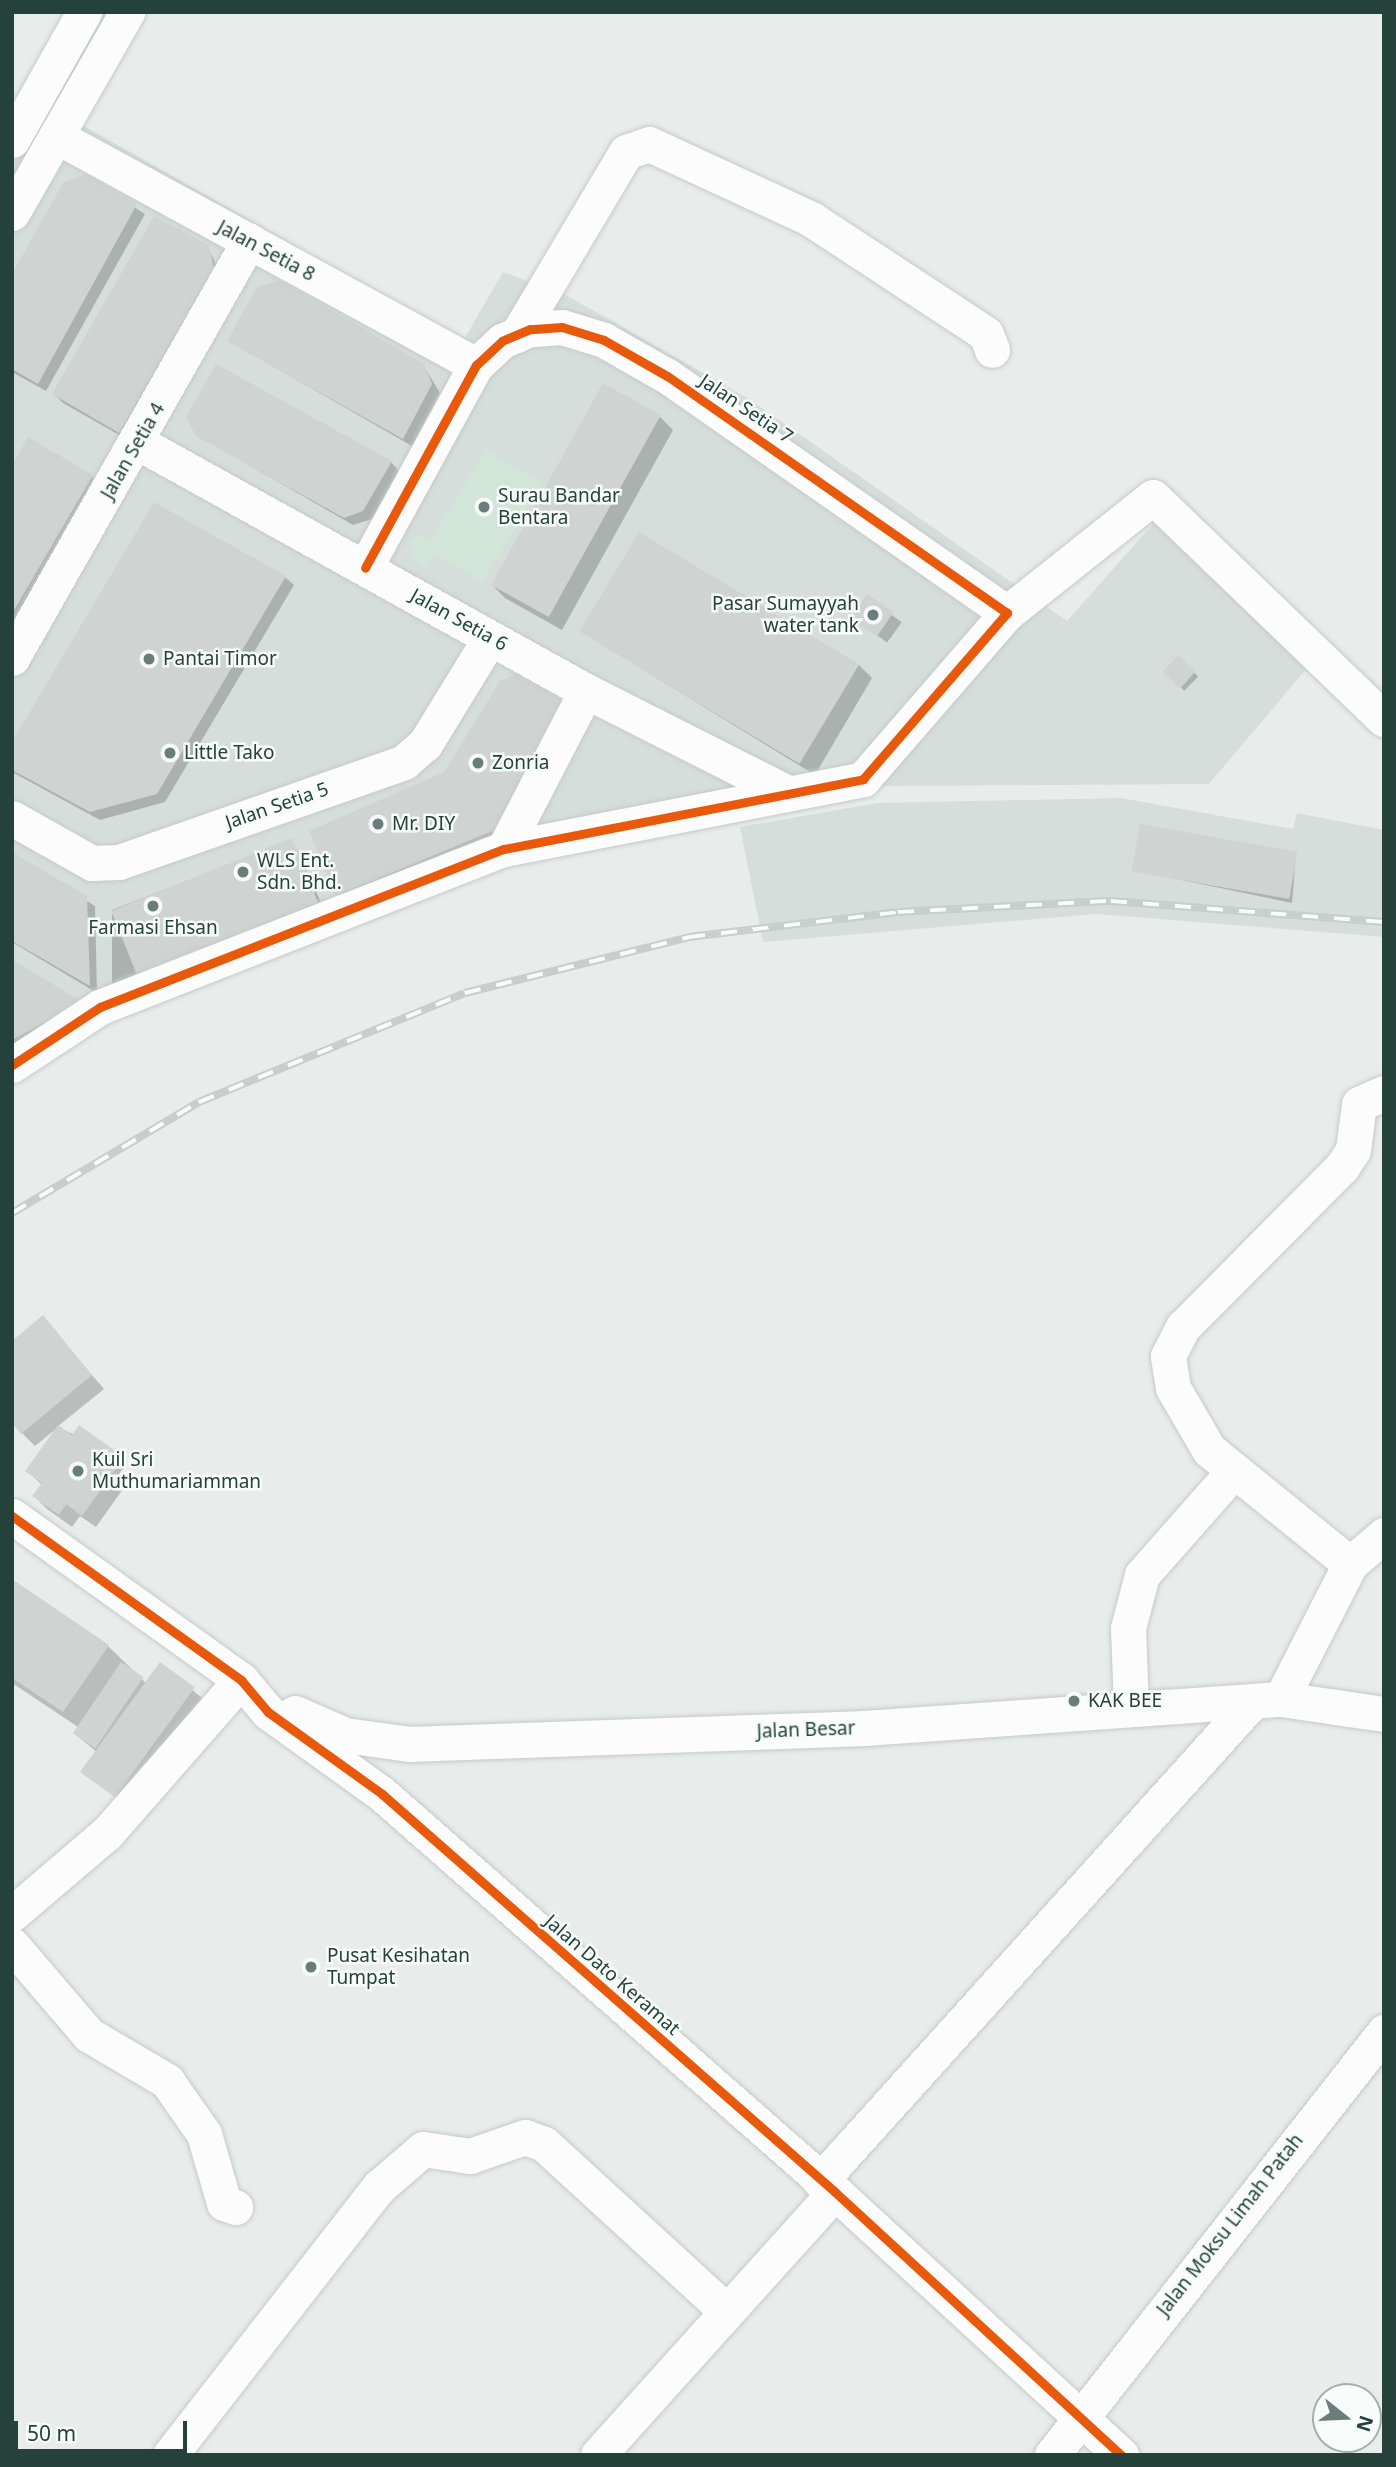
<!DOCTYPE html>
<style>
body{margin:0}
#map{position:relative;width:1396px;height:2467px;overflow:hidden;background:#e8edeb;font-family:"Noto Sans",sans-serif}
div>[style]{position:absolute}
.built>*{inset:0;background:#d6dedb}
.green>*{inset:0;background:#d1e6d8}
.shadow>*{inset:0;background:#0003;transform-origin:0 0}
.building>*{inset:0;background:#cfd4d2;transform-origin:0 0}
.roads{filter:drop-shadow(0 0 2px #c5cac8) drop-shadow(0 0 2px #c5cac8)}
.minor>*{height:35px;margin:-17.5px;padding:0 17.5px;transform-origin:17.5px;border-radius:17.5px;background:#fcfcfc}
.rail>*{height:8px;margin-top:-4px;transform-origin:0;background:repeating-linear-gradient(90deg,#f7fbf9 0 16px,#c9cdcc 0 32px);box-sizing:border-box;border-block:2px solid #c9cdcc}
.cycleway>*{height:9px;margin:-4.5px;padding:0 4.5px;transform-origin:4.5px;border-radius:4.5px;background:#e8590c}
.dots>*{width:19px;height:19px;translate:-50% -50%;box-sizing:border-box;border:4px solid #f7fbf9;border-radius:50%}
span{translate:-50% -50%;white-space:nowrap;text-align:center;line-height:1.15;-webkit-text-stroke:5px #f7fbf9;paint-order:stroke}
.street-label{font-size:19px;color:#24423a}
.poi-label{font-size:19px;color:#24423a}
.left{translate:0 -50%;text-align:left}
.right{translate:-100% -50%;text-align:right}
.frame{position:absolute;inset:0;border:14px solid #24423a;pointer-events:none}
.north{position:absolute;left:1312px;top:2383px;width:70px;height:70px;box-sizing:border-box;background:#f7fbf9;border:2px solid #a3b1ad;border-radius:50%;rotate:108deg;font-size:19px;font-weight:700;line-height:28px;text-align:center;color:#24423a}
.north::after{content:'';display:block;margin:auto;width:24px;height:32px;background:#697e78;clip-path:polygon(50% 0,100% 100%,50% 72%,0 100%)}
.scale{position:absolute;left:14px;top:2421px;width:173px;height:32px;box-sizing:border-box;border:4px solid #24423a;border-top:0;padding-left:9px;font-size:21px;line-height:24px;white-space:nowrap;color:#24423a;-webkit-text-stroke:5px #f7fbf9;paint-order:stroke}
</style>
<div id="map">
<div class="built">
<i style="clip-path:polygon(47px 105px,463px 341px,503px 272px,568px 296px,749px 399px,1067px 621px,1159px 517px,1314px 660px,1209px 784px,881px 786px,515px 860px,93px 1027px,12px 1073px,12px 166px)"></i>
<i style="clip-path:polygon(1121px 798px,1293px 829px,1297px 813px,1384px 830px,1384px 937px,1096px 914px,763px 942px,740px 827px,877px 803px)"></i>
</div>
<div class="green">
<i style="clip-path:polygon(486px 450px,541px 482px,483px 582px,435px 554px,424px 567px,412px 558px,410px 541px,417px 535px,430px 542px)"></i>
</div>
<div class="shadow">
<i style="clip-path:polygon(85px 176px,145px 214px,46px 391px,12px 372px,12px 277px)"></i>
<i style="clip-path:polygon(208px 247px,222px 278px,128px 440px,63px 403px,54px 394px)"></i>
<i style="clip-path:polygon(229px 341px,423px 365px,440px 393px,412px 446px)"></i>
<i style="clip-path:polygon(660px 417px,673px 430px,562px 630px,505px 598px,492px 585px)"></i>
<i style="clip-path:polygon(197px 435px,391px 462px,399px 471px,372px 519px,353px 525px)"></i>
<i style="clip-path:polygon(12px 468px,92px 477px,100px 485px,12px 636px)"></i>
<i style="clip-path:polygon(285px 577px,294px 585px,165px 802px,100px 820px,12px 772px,12px 746px)"></i>
<i style="left:867px;top:597px;width:43px;height:25px;rotate:36deg"></i>
<i style="clip-path:polygon(582px 632px,859px 665px,872px 678px,815px 775px)"></i>
<i style="left:1178px;top:657px;width:28px;height:20px;rotate:44deg"></i>
<i style="clip-path:polygon(445px 774px,503px 838px,346px 903px,338px 895px)"></i>
<i style="clip-path:polygon(292px 840px,325px 911px,120px 992px,112px 983px,112px 910px)"></i>
<i style="clip-path:polygon(12px 855px,95px 906px,97px 993px,12px 942px)"></i>
<i style="clip-path:polygon(1296px 855px,1292px 903px,1133px 870px)"></i>
<i style="clip-path:polygon(12px 962px,82px 1003px,12px 1051px)"></i>
<i style="clip-path:polygon(43px 1318px,104px 1389px,57px 1427px,113px 1451px,126px 1465px,119px 1474px,128px 1482px,96px 1527px,80px 1516px,72px 1527px,47px 1509px,34px 1496px,42px 1485px,27px 1471px,56px 1429px,35px 1446px,22px 1433px)"></i>
<i style="clip-path:polygon(12px 1581px,108px 1646px,147px 1684px,160px 1664px,207px 1702px,132px 1809px,84px 1773px,98px 1753px,74px 1733px,78px 1727px,12px 1683px)"></i>
</div>
<div class="building">
<i style="clip-path:polygon(85px 174px,137px 204px,38px 384px,12px 369px,12px 274px,63px 183px)"></i>
<i style="clip-path:polygon(154px 216px,209px 245px,214px 269px,119px 433px,52px 394px)"></i>
<i style="clip-path:polygon(280px 280px,424px 364px,432px 384px,403px 439px,227px 341px,257px 287px)"></i>
<i style="clip-path:polygon(216px 364px,392px 461px,363px 511px,344px 518px,196px 436px,186px 417px)"></i>
<i style="left:603px;top:383px;width:66px;height:231px;rotate:29deg"></i>
<i style="clip-path:polygon(28px 437px,93px 475px,12px 614px,12px 465px)"></i>
<i style="clip-path:polygon(154px 502px,286px 576px,157px 794px,90px 812px,12px 770px,12px 742px)"></i>
<i style="left:639px;top:532px;width:257px;height:116px;rotate:31deg"></i>
<i style="left:867px;top:594px;width:32px;height:30px;rotate:34deg"></i>
<i style="left:1178px;top:655px;width:24px;height:23px;rotate:42deg"></i>
<i style="clip-path:polygon(516px 674px,568px 704px,495px 830px,336px 896px,309px 831px,444px 772px,500px 681px)"></i>
<i style="left:1140px;top:824px;width:160px;height:48px;rotate:10deg"></i>
<i style="left:292px;top:838px;width:70px;height:195px;rotate:68deg"></i>
<i style="clip-path:polygon(12px 852px,87px 896px,90px 986px,12px 941px)"></i>
<i style="clip-path:polygon(12px 960px,83px 1002px,12px 1040px)"></i>
<i style="clip-path:polygon(43px 1315px,92px 1375px,21px 1434px,12px 1423px,12px 1341px)"></i>
<i style="clip-path:polygon(58px 1425px,72px 1435px,79px 1425px,114px 1450px,106px 1461px,116px 1468px,82px 1516px,66px 1504px,59px 1515px,32px 1496px,42px 1483px,25px 1471px)"></i>
<i style="clip-path:polygon(12px 1579px,109px 1645px,63px 1712px,12px 1678px)"></i>
<i style="left:121px;top:1662px;width:27px;height:86px;rotate:34deg"></i>
<i style="left:160px;top:1662px;width:43px;height:136px;rotate:36deg"></i>
</div>
<div class="roads">
<div class="minor">
<i style="left:56px;top:136px;width:478px;rotate:28.6deg"></i>
<i style="left:12px;top:140px;width:147px;rotate:-60.6deg"></i>
<i style="left:12px;top:213px;width:232px;rotate:-60.2deg"></i>
<i style="left:517px;top:335px;width:213px;rotate:-59.2deg"></i>
<i style="left:626px;top:152px;width:24px;rotate:-19deg"></i>
<i style="left:649px;top:144px;width:179px;rotate:24.8deg"></i>
<i style="left:811px;top:219px;width:209px;rotate:33.3deg"></i>
<i style="left:986px;top:334px;width:17px;rotate:69deg"></i>
<i style="left:139px;top:443px;width:511px;rotate:29.02deg"></i>
<i style="left:586px;top:691px;width:220px;rotate:26.8deg"></i>
<i style="left:1007px;top:613px;width:186px;rotate:-38.5deg"></i>
<i style="left:1153px;top:497px;width:320px;rotate:43.9deg"></i>
<i style="left:12px;top:658px;width:480px;rotate:-60.4deg"></i>
<i style="left:12px;top:818px;width:92px;rotate:29.4deg"></i>
<i style="left:92px;top:863px;width:27px;rotate:-2deg"></i>
<i style="left:119px;top:862px;width:302px;rotate:-19.3deg"></i>
<i style="left:404px;top:762px;width:28px;rotate:-41deg"></i>
<i style="left:425px;top:744px;width:124px;rotate:-58.5deg"></i>
<i style="left:504px;top:849px;width:178px;rotate:-62.6deg"></i>
<i style="left:12px;top:1065px;width:105px;rotate:-33.4deg"></i>
<i style="left:100px;top:1007px;width:434px;rotate:-21.4deg"></i>
<i style="left:504px;top:849px;width:366px;rotate:-11deg"></i>
<i style="left:863px;top:779px;width:220px;rotate:-49.1deg"></i>
<i style="left:1007px;top:613px;width:414px;rotate:-145.1deg"></i>
<i style="left:667px;top:376px;width:73px;rotate:-150.3deg"></i>
<i style="left:604px;top:340px;width:44px;rotate:-162.8deg"></i>
<i style="left:562px;top:327px;width:32px;rotate:176deg"></i>
<i style="left:530px;top:329px;width:30px;rotate:157deg"></i>
<i style="left:502px;top:341px;width:35px;rotate:137deg"></i>
<i style="left:476px;top:365px;width:231px;rotate:118.7deg"></i>
<i style="left:12px;top:1516px;width:282px;rotate:35.6deg"></i>
<i style="left:241px;top:1680px;width:42px;rotate:49.8deg"></i>
<i style="left:268px;top:1712px;width:140px;rotate:35.7deg"></i>
<i style="left:382px;top:1794px;width:603px;rotate:41.3deg"></i>
<i style="left:835px;top:2192px;width:389px;rotate:42.6deg"></i>
<i style="left:1350px;top:1564px;width:181px;rotate:-141deg"></i>
<i style="left:1209px;top:1450px;width:72px;rotate:-120.1deg"></i>
<i style="left:1173px;top:1388px;width:32px;rotate:-99deg"></i>
<i style="left:1168px;top:1356px;width:33px;rotate:-63deg"></i>
<i style="left:1183px;top:1327px;width:226px;rotate:-45.2deg"></i>
<i style="left:1342px;top:1167px;width:20px;rotate:-57deg"></i>
<i style="left:1353px;top:1150px;width:46px;rotate:-82.6deg"></i>
<i style="left:1359px;top:1104px;width:27px;rotate:-24deg"></i>
<i style="left:1281px;top:1699px;width:152px;rotate:-62.9deg"></i>
<i style="left:1350px;top:1564px;width:45px;rotate:-40.5deg"></i>
<i style="left:1131px;top:1709px;width:81px;rotate:-92.1deg"></i>
<i style="left:1128px;top:1628px;width:55px;rotate:-75.2deg"></i>
<i style="left:1142px;top:1575px;width:136px;rotate:-48.6deg"></i>
<i style="left:295px;top:1713px;width:55px;rotate:23.7deg"></i>
<i style="left:345px;top:1735px;width:66px;rotate:7.9deg"></i>
<i style="left:410px;top:1744px;width:454px;rotate:-2deg"></i>
<i style="left:864px;top:1728px;width:418px;rotate:-4deg"></i>
<i style="left:1281px;top:1699px;width:104px;rotate:8.3deg"></i>
<i style="left:12px;top:1914px;width:125px;rotate:-40.5deg"></i>
<i style="left:107px;top:1833px;width:203px;rotate:-48.8deg"></i>
<i style="left:12px;top:1945px;width:118px;rotate:49.5deg"></i>
<i style="left:89px;top:2035px;width:91px;rotate:30.5deg"></i>
<i style="left:167px;top:2081px;width:65px;rotate:55.1deg"></i>
<i style="left:204px;top:2134px;width:72px;rotate:73.8deg"></i>
<i style="left:224px;top:2203px;width:12px;rotate:20deg"></i>
<i style="left:820px;top:2181px;width:644px;rotate:-47.96deg"></i>
<i style="left:170px;top:2455px;width:340px;rotate:-52.1deg"></i>
<i style="left:379px;top:2187px;width:58px;rotate:-40.8deg"></i>
<i style="left:423px;top:2149px;width:48px;rotate:8.5deg"></i>
<i style="left:470px;top:2156px;width:58px;rotate:-19.1deg"></i>
<i style="left:525px;top:2137px;width:20px;rotate:20deg"></i>
<i style="left:544px;top:2144px;width:246px;rotate:42.5deg"></i>
<i style="left:598px;top:2455px;width:354px;rotate:-48deg"></i>
<i style="left:1052px;top:2455px;width:538px;rotate:-51.87deg"></i>
</div>
</div>
<div class="rail">
<i style="left:12px;top:1213px;width:217px;rotate:-30.7deg"></i>
<i style="left:199px;top:1102px;width:287px;rotate:-22.3deg"></i>
<i style="left:465px;top:993px;width:231px;rotate:-14deg"></i>
<i style="left:689px;top:937px;width:210px;rotate:-6.8deg"></i>
<i style="left:898px;top:912px;width:213px;rotate:-3deg"></i>
<i style="left:1111px;top:901px;width:274px;rotate:4.4deg"></i>
</div>
<div class="cycleway">
<i style="left:12px;top:1065px;width:105px;rotate:-33.4deg"></i>
<i style="left:100px;top:1007px;width:434px;rotate:-21.4deg"></i>
<i style="left:504px;top:849px;width:366px;rotate:-11deg"></i>
<i style="left:863px;top:779px;width:220px;rotate:-49.1deg"></i>
<i style="left:1007px;top:613px;width:414px;rotate:-145.1deg"></i>
<i style="left:667px;top:376px;width:73px;rotate:-150.3deg"></i>
<i style="left:604px;top:340px;width:44px;rotate:-162.8deg"></i>
<i style="left:562px;top:327px;width:32px;rotate:176deg"></i>
<i style="left:530px;top:329px;width:30px;rotate:157deg"></i>
<i style="left:502px;top:341px;width:35px;rotate:137deg"></i>
<i style="left:476px;top:365px;width:231px;rotate:118.7deg"></i>
<i style="left:12px;top:1516px;width:282px;rotate:35.6deg"></i>
<i style="left:241px;top:1680px;width:42px;rotate:49.8deg"></i>
<i style="left:268px;top:1712px;width:140px;rotate:35.7deg"></i>
<i style="left:382px;top:1794px;width:603px;rotate:41.3deg"></i>
<i style="left:835px;top:2192px;width:389px;rotate:42.6deg"></i>
</div>
<div class="dots">
<i style="left:484px;top:507px;background:#697e78"></i>
<i style="left:873px;top:615px;background:#697e78"></i>
<i style="left:149px;top:659px;background:#697e78"></i>
<i style="left:170px;top:753px;background:#697e78"></i>
<i style="left:478px;top:763px;background:#697e78"></i>
<i style="left:378px;top:824px;background:#697e78"></i>
<i style="left:243px;top:872px;background:#697e78"></i>
<i style="left:153px;top:906px;background:#697e78"></i>
<i style="left:78px;top:1471px;background:#697e78"></i>
<i style="left:1074px;top:1701px;background:#697e78"></i>
<i style="left:311px;top:1967px;background:#697e78"></i>
</div>
<div class="street-label">
<span style="left:266px;top:251px;rotate:28deg">Jalan Setia 8</span>
<span style="left:746px;top:409px;rotate:34deg">Jalan Setia 7</span>
<span style="left:133px;top:451px;rotate:-60deg">Jalan Setia 4</span>
<span style="left:459px;top:620px;rotate:29deg">Jalan Setia 6</span>
<span style="left:277px;top:806px;rotate:-19deg">Jalan Setia 5</span>
<span style="left:806px;top:1730px;rotate:-2deg">Jalan Besar</span>
<span style="left:612px;top:1975px;rotate:41deg">Jalan Dato Keramat</span>
<span style="left:1230px;top:2225px;rotate:-52deg">Jalan Moksu Limah Patah</span>
</div>
<div class="poi-label">
<span class="left" style="left:498px;top:507px">Surau Bandar<br>Bentara</span>
<span class="right" style="left:859px;top:615px">Pasar Sumayyah<br>water tank</span>
<span class="left" style="left:163px;top:659px">Pantai Timor</span>
<span class="left" style="left:184px;top:753px">Little Tako</span>
<span class="left" style="left:492px;top:763px">Zonria</span>
<span class="left" style="left:392px;top:824px">Mr. DIY</span>
<span class="left" style="left:257px;top:872px">WLS Ent.<br>Sdn. Bhd.</span>
<span style="left:153px;top:928px">Farmasi Ehsan</span>
<span class="left" style="left:92px;top:1471px">Kuil Sri<br>Muthumariamman</span>
<span class="left" style="left:1088px;top:1701px">KAK BEE</span>
<span class="left" style="left:327px;top:1967px">Pusat Kesihatan<br>Tumpat</span>
</div>
<div class="frame"></div>
<div class="north">N</div>
<div class="scale">50 m</div>
</div>
